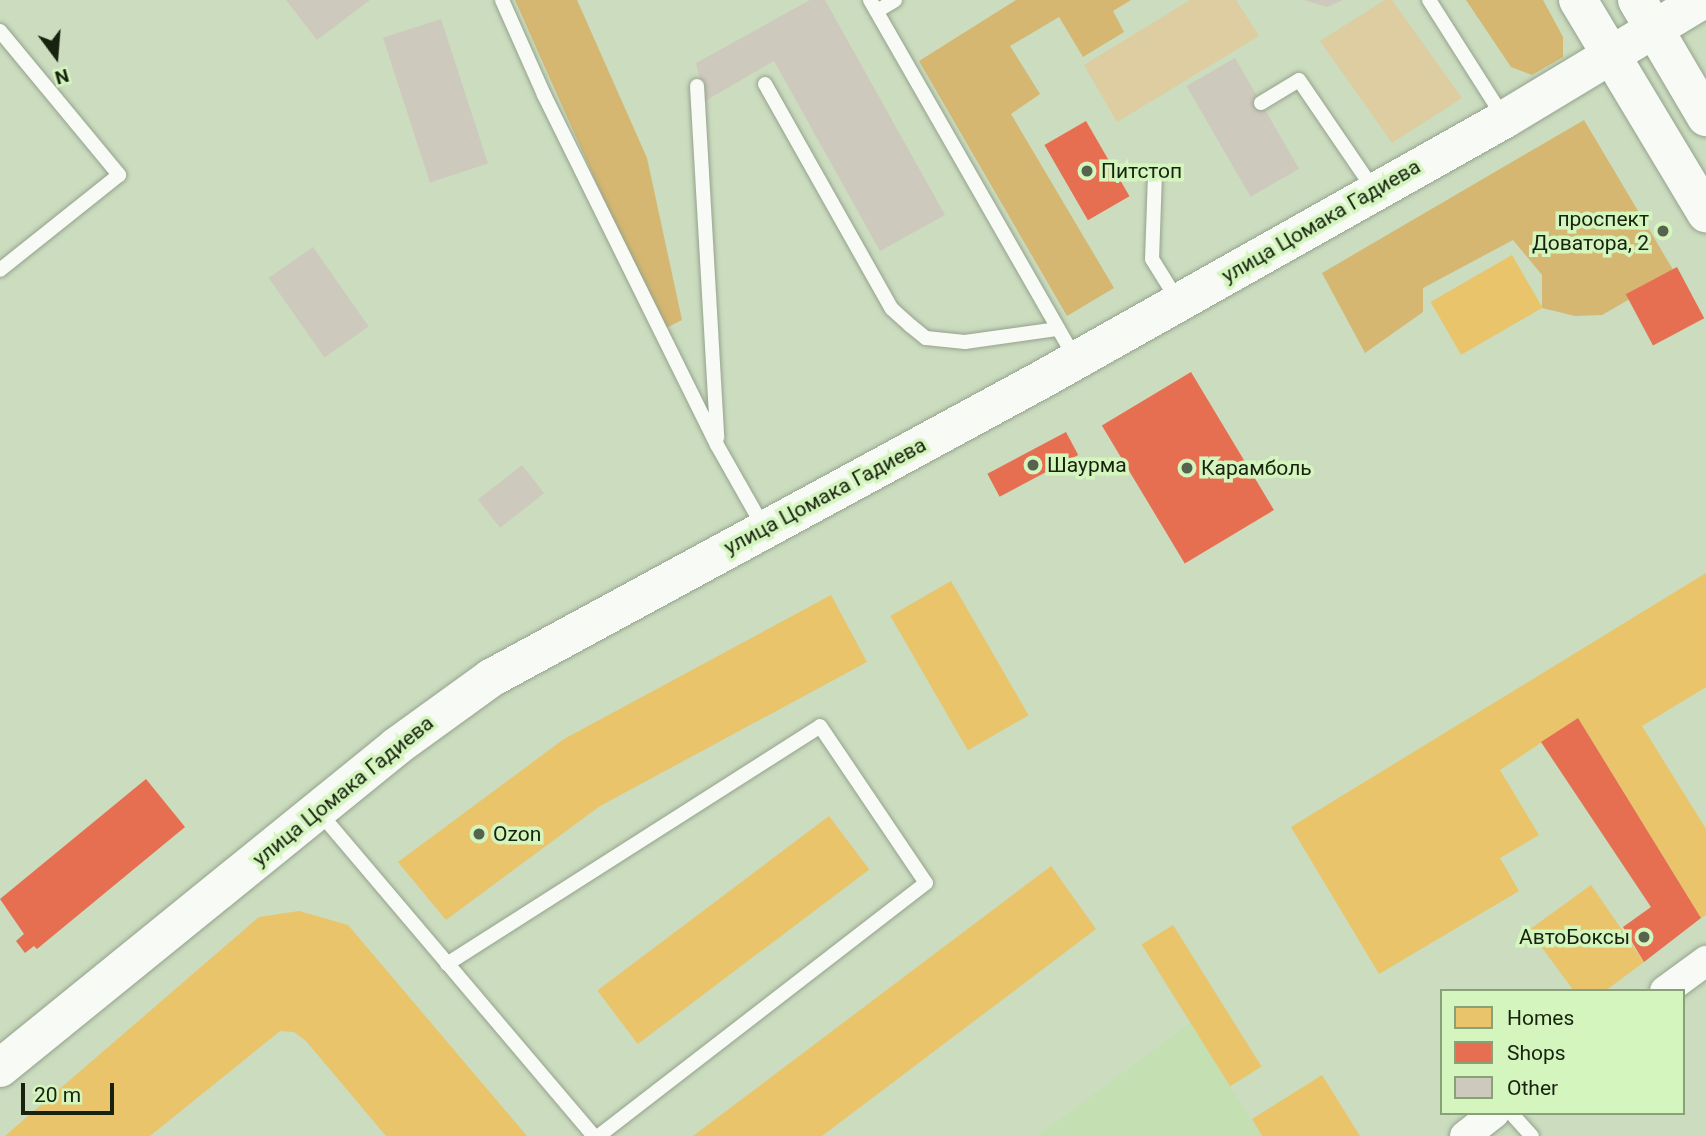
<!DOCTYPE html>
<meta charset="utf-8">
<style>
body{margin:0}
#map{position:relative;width:1706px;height:1136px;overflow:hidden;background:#cbdcbf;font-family:Roboto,sans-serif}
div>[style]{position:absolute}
.built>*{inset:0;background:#c4dfb2}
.green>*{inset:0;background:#ddcda1}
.forest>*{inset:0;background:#d5b771}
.homes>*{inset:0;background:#e9c46a;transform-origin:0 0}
.shops>*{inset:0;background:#e76f51;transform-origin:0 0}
.building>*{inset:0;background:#cec9bd;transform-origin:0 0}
.roads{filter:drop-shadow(0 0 2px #95a28c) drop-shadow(0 0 2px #95a28c)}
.service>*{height:14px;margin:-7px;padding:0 7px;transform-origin:7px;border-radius:7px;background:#f7faf5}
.minor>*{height:30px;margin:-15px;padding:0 15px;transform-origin:15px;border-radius:15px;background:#f7faf5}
.secondary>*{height:38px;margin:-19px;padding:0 19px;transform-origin:19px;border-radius:19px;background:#f7faf5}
.primary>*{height:38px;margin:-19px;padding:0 19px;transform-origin:19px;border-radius:19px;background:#f7faf5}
.dots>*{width:19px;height:19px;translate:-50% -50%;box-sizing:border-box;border:4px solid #d5f5bf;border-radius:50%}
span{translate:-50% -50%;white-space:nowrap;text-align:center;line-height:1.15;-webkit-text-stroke:7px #d5f5bf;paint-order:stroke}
.poi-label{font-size:21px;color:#17230f}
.left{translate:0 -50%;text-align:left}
.right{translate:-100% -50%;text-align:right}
.street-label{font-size:21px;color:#17230f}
.legend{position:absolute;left:1440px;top:989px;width:245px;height:126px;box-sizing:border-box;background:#d5f5bf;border:2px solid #89a179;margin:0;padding:9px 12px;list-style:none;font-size:21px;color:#17230f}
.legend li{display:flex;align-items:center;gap:14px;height:35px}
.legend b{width:35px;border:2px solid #89a179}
.north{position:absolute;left:21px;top:21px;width:70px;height:70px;-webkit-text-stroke:5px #d5f5bf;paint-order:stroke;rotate:164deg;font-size:19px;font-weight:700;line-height:28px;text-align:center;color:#17230f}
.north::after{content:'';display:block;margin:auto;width:24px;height:32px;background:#17230f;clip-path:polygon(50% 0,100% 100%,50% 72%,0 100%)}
.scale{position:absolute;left:21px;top:1083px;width:93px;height:32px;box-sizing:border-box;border:4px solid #17230f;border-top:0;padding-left:9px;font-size:21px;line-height:24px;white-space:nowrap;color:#17230f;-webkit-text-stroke:5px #d5f5bf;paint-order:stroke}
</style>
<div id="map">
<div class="built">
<i style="clip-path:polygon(1190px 1023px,1261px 1136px,1038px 1136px)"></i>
</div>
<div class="green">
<i style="clip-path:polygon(1190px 0,1236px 0,1259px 36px,1117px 122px,1084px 65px)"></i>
<i style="clip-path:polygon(1385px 0,1392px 0,1462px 98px,1392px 143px,1320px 41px)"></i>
</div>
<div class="forest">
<i style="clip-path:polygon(515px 0,577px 0,647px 158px,682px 320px,662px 330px)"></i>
<i style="clip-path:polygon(1016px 0,1131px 0,1113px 11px,1124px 32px,1083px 57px,1059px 17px,1010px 46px,1040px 94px,1011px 114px,1114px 288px,1067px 316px,919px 61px)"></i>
<i style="clip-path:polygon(1466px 0,1543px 0,1563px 37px,1563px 57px,1532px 75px,1511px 67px)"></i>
<i style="clip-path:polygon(1584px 120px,1675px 273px,1602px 315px,1575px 316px,1542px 308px,1542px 275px,1513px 240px,1423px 288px,1423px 312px,1365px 353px,1322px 273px)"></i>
</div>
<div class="homes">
<i style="left:1512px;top:255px;width:61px;height:94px;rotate:60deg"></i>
<i style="clip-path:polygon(1706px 573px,1706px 687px,1642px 726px,1706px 829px,1706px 915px,1701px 918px,1578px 718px,1500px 770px,1539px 835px,1500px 858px,1519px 891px,1379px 974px,1291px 827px)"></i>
<i style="left:951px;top:581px;width:155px;height:70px;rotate:60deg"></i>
<i style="clip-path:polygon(831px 595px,867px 662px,600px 806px,446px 920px,398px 862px,564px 739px)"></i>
<i style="left:829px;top:816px;width:67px;height:290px;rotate:53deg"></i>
<i style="clip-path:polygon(1051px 866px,1096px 929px,822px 1136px,693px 1136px)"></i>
<i style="clip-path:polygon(1591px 885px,1644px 962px,1605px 991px,1574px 991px,1529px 930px)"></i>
<i style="clip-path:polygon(299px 911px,348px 925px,527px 1136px,386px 1136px,306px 1041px,294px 1032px,280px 1031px,150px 1136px,5px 1136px,259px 917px)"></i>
<i style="left:1173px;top:925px;width:167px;height:37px;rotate:58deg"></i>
<i style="clip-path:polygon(1322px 1075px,1360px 1136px,1262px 1136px,1252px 1119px)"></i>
</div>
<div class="shops">
<i style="left:1086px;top:121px;width:87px;height:48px;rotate:60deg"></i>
<i style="left:1677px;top:267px;width:58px;height:58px;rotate:62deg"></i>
<i style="left:1191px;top:372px;width:161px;height:104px;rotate:59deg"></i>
<i style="left:1066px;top:432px;width:26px;height:89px;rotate:62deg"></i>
<i style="clip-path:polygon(1578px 718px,1701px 918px,1644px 962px,1623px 927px,1651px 907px,1541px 742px)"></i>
<i style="clip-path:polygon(146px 779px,185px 827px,37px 949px,34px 946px,25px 953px,16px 941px,24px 934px,0 899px)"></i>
</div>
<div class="building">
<i style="clip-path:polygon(286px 0,370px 0,317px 40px)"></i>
<i style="clip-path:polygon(810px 0,825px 0,945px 215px,880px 251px,774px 61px,705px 101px,696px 63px)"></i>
<i style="clip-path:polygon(1304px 0,1343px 0,1327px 7px)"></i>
<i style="left:441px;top:19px;width:152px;height:61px;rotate:72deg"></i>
<i style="left:1235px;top:58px;width:128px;height:56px;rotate:60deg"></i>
<i style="left:313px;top:247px;width:97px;height:54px;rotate:55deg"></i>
<i style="left:522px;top:465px;width:36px;height:56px;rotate:52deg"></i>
</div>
<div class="roads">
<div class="service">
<i style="left:502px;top:0;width:104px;rotate:66.1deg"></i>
<i style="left:544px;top:95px;width:390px;rotate:63.7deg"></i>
<i style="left:717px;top:445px;width:95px;rotate:60.5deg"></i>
<i style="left:870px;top:0;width:413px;rotate:60.2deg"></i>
<i style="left:1429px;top:0;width:140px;rotate:57.6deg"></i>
<i style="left:877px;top:11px;width:21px;rotate:-31deg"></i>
<i style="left:0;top:31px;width:187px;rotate:50.4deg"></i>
<i style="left:119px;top:175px;width:152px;rotate:141.4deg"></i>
<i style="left:765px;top:84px;width:258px;rotate:60.6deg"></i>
<i style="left:892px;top:309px;width:25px;rotate:42deg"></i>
<i style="left:911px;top:326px;width:19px;rotate:39deg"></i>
<i style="left:926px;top:338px;width:39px;rotate:6deg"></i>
<i style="left:965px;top:342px;width:94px;rotate:-8deg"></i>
<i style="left:697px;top:86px;width:352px;rotate:86.7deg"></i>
<i style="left:1261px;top:103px;width:44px;rotate:-31.2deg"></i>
<i style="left:1299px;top:80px;width:133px;rotate:55.7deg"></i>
<i style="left:1155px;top:174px;width:85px;rotate:92deg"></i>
<i style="left:1152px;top:259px;width:49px;rotate:58.2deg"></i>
<i style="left:319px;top:812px;width:425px;rotate:49.7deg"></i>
<i style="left:447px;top:964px;width:442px;rotate:-32.5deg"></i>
<i style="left:820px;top:726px;width:189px;rotate:56deg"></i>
<i style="left:926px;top:883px;width:413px;rotate:142.3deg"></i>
<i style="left:1511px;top:1113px;width:31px;rotate:48deg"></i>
</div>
<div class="minor">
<i style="left:1665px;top:991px;width:51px;rotate:-36.2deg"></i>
<i style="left:1465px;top:1136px;width:37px;rotate:-38deg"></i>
</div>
<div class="secondary">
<i style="left:0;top:1068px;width:511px;rotate:-39.04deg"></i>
<i style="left:397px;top:746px;width:116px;rotate:-35.9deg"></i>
<i style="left:491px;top:678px;width:626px;rotate:-28.45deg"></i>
<i style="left:1041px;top:380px;width:532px;rotate:-29.36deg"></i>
<i style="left:1505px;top:119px;width:230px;rotate:-31.1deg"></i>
</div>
<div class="primary">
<i style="left:1578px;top:0;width:249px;rotate:59deg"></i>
<i style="left:1637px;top:0;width:136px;rotate:59.5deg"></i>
</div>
</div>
<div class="dots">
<i style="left:1087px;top:171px;background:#56644d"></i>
<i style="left:1663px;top:231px;background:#56644d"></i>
<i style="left:1033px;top:465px;background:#56644d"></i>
<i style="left:1187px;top:468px;background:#56644d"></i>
<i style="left:479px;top:834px;background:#56644d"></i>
<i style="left:1644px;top:937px;background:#56644d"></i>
</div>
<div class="poi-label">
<span class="left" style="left:1101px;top:171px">Питстоп</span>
<span class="right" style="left:1649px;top:231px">проспект<br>Доватора, 2</span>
<span class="left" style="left:1047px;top:465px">Шаурма</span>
<span class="left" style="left:1201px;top:468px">Карамболь</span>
<span class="left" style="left:493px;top:834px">Ozon</span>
<span class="right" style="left:1630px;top:937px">АвтоБоксы</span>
</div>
<div class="street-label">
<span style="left:1321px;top:221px;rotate:-30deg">улица Цомака Гадиева</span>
<span style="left:825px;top:496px;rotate:-28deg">улица Цомака Гадиева</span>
<span style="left:343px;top:791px;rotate:-39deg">улица Цомака Гадиева</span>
</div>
<ul class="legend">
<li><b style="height:19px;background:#e9c46a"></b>Homes</li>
<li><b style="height:19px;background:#e76f51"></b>Shops</li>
<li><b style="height:19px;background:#cec9bd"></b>Other</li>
</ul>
<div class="north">N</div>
<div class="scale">20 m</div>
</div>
